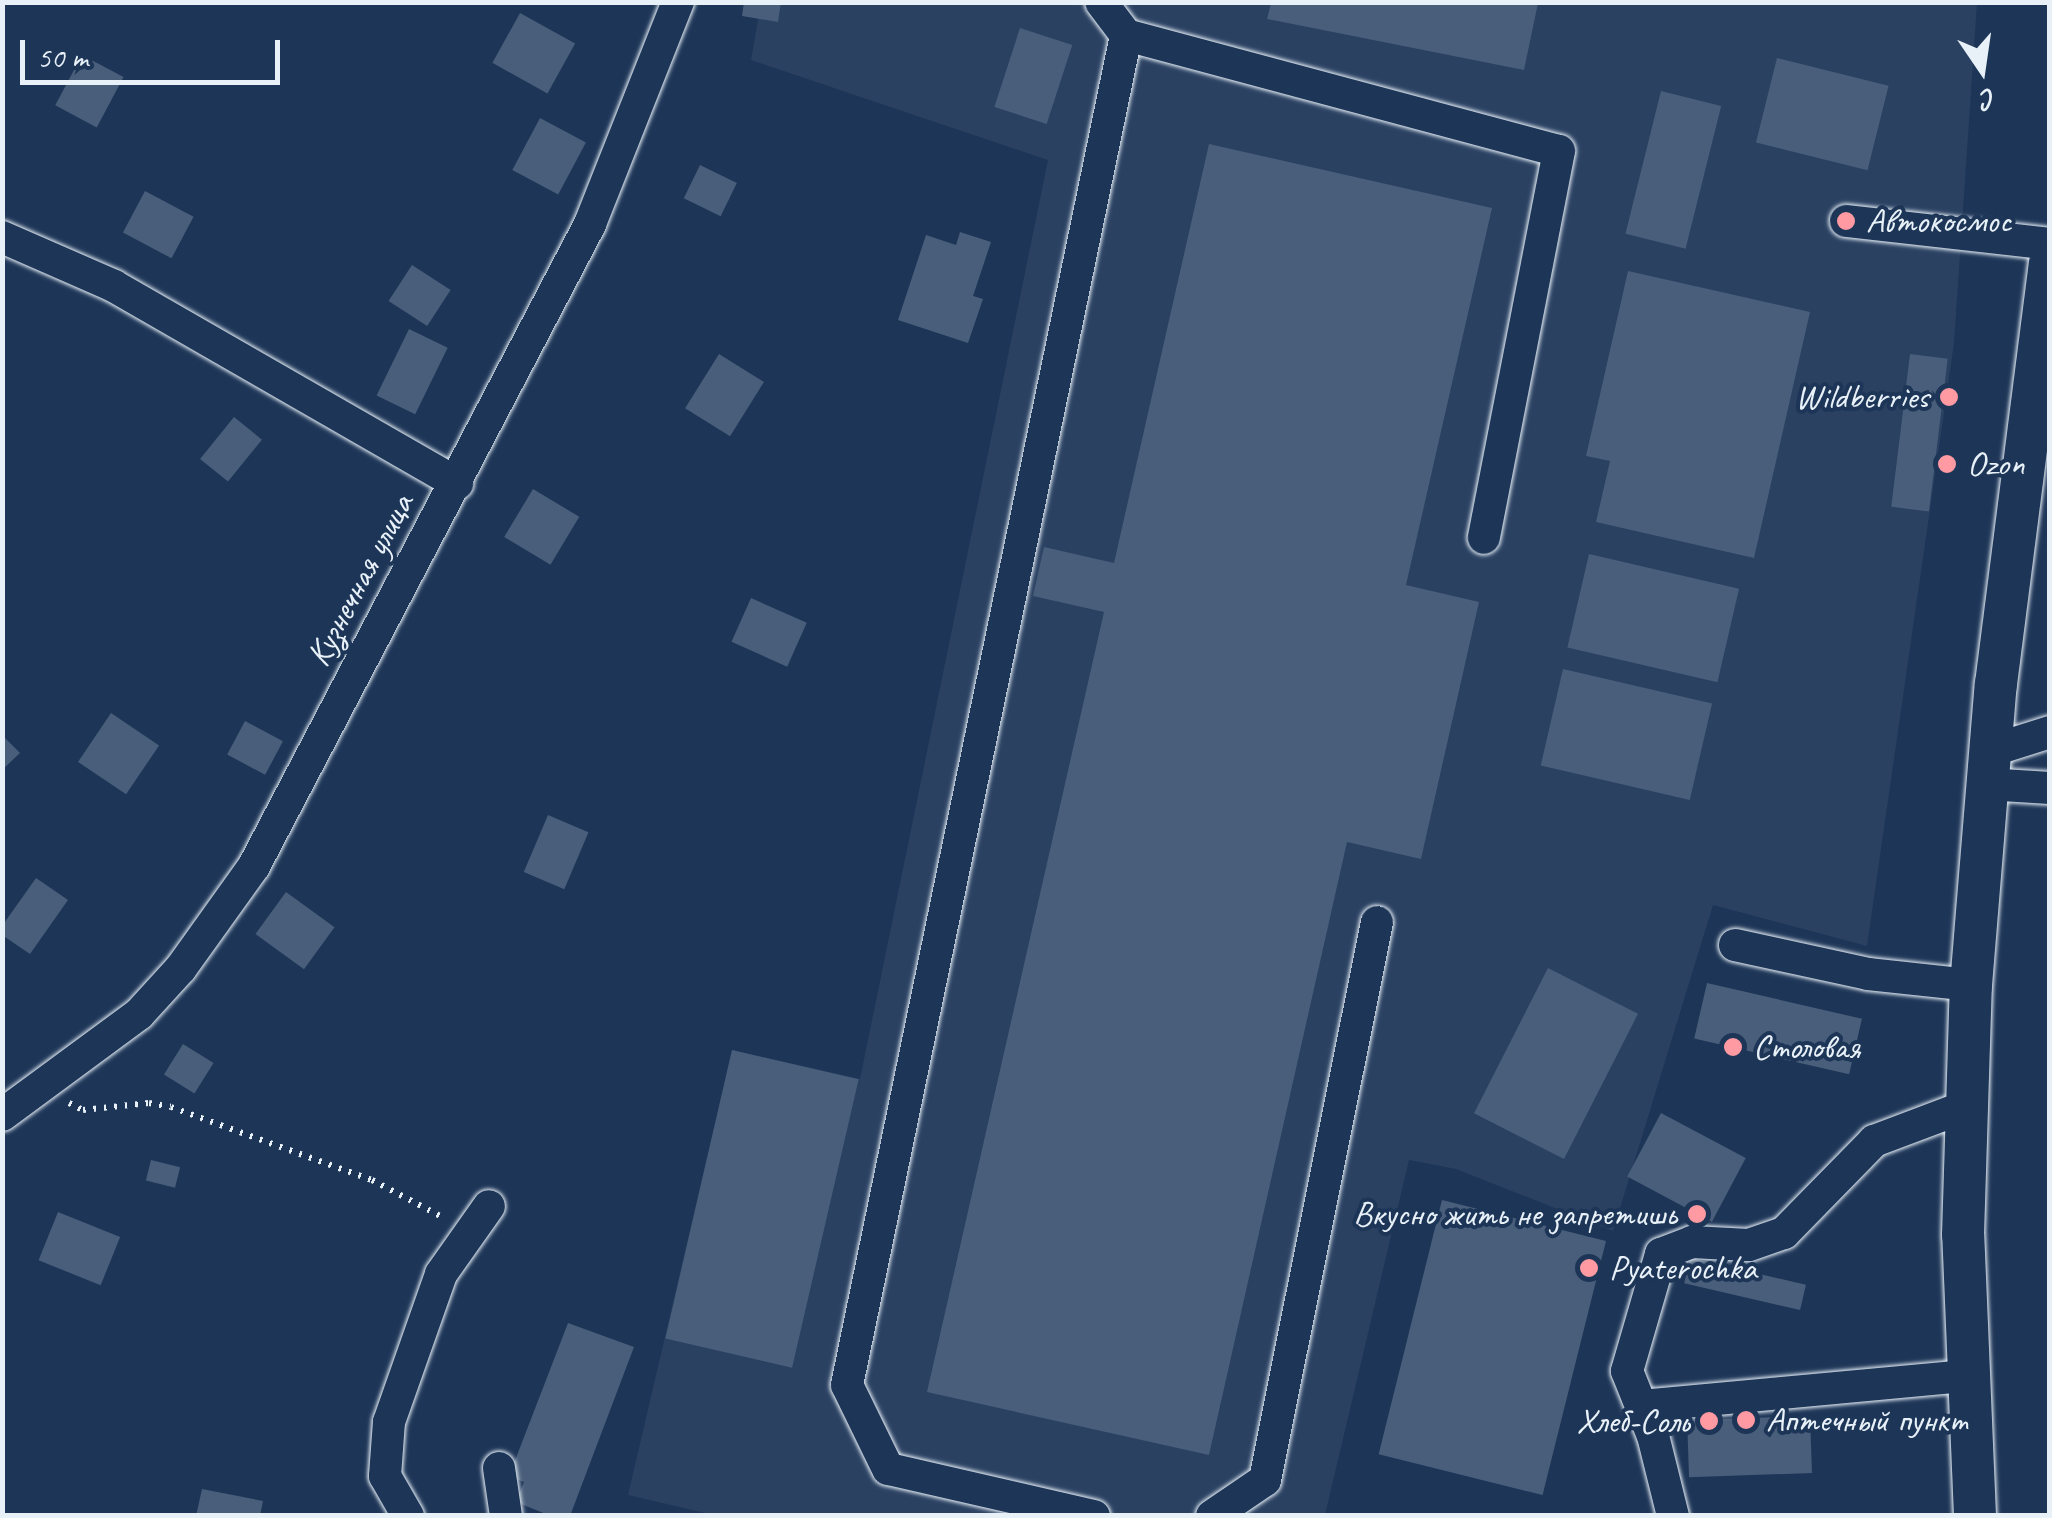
<!DOCTYPE html>
<meta charset="utf-8">
<style>
body{margin:0}
#map{position:relative;width:2052px;height:1518px;overflow:hidden;background:#1d3557;font-family:Caveat,sans-serif}
div>[style]{position:absolute}
.built>*{inset:0;background:#2a4162}
.building>*{inset:0;background:#495e7a;transform-origin:0 0}
.path>*{height:6px;margin-top:-3px;transform-origin:0;background:repeating-linear-gradient(90deg,#e8f1f8 0 2.5px,transparent 0 10.5px)}
.roads{filter:drop-shadow(0 0 2px #e8f1f8) drop-shadow(0 0 2px #e8f1f8)}
.minor>*{height:32px;margin:-16px;padding:0 16px;transform-origin:16px;border-radius:16px;background:#1d3557}
.major>*{height:42px;margin:-21px;padding:0 21px;transform-origin:21px;border-radius:21px;background:#1d3557}
.dots>*{width:28px;height:28px;translate:-50% -50%;box-sizing:border-box;border:5px solid #1d3557;border-radius:50%}
span{translate:-50% -50%;white-space:nowrap;text-align:center;line-height:1.15;-webkit-text-stroke:8px #1d3557;paint-order:stroke}
.poi-label{font-size:35px;color:#e8f1f8}
.left{translate:0 -50%;text-align:left}
.right{translate:-100% -50%;text-align:right}
.street-label{font-size:35px;color:#e8f1f8}
.frame{position:absolute;inset:0;border:5px solid #e8f1f8;pointer-events:none}
.north{position:absolute;left:1932px;top:20px;width:100px;height:100px;-webkit-text-stroke:8px #1d3557;paint-order:stroke;rotate:167deg;font-size:28px;font-weight:700;line-height:40px;text-align:center;color:#e8f1f8}
.north::after{content:'';display:block;margin:auto;width:35px;height:45px;background:#e8f1f8;clip-path:polygon(50% 0,100% 100%,50% 72%,0 100%)}
.scale{position:absolute;left:20px;top:40px;width:260px;height:45px;box-sizing:border-box;border:5px solid #e8f1f8;border-top:0;padding-left:12px;font-size:30px;line-height:35px;white-space:nowrap;color:#e8f1f8;-webkit-text-stroke:8px #1d3557;paint-order:stroke}
</style>
<div id="map">
<div class="built">
<i style="clip-path:polygon(761px 3px,1977px 3px,1954px 343px,1867px 946px,1713px 905px,1613px 1231px,1456px 1169px,1409px 1160px,1325px 1515px,718px 1516px,628px 1495px,732px 1050px,860px 1079px,1048px 160px,751px 60px)"></i>
</div>
<div class="building">
<i style="clip-path:polygon(744px 2px,781px 2px,778px 22px,742px 16px)"></i>
<i style="clip-path:polygon(1271px 3px,1538px 3px,1524px 70px,1267px 19px)"></i>
<i style="left:520px;top:13px;width:63px;height:57px;rotate:29deg"></i>
<i style="left:1020px;top:28px;width:55px;height:83px;rotate:18deg"></i>
<i style="left:82px;top:55px;width:47px;height:57px;rotate:28deg"></i>
<i style="left:1777px;top:58px;width:115px;height:87px;rotate:14deg"></i>
<i style="left:1661px;top:91px;width:62px;height:147px;rotate:14deg"></i>
<i style="left:540px;top:118px;width:52px;height:59px;rotate:28deg"></i>
<i style="clip-path:polygon(1209px 144px,1492px 208px,1406px 585px,1479px 602px,1421px 859px,1347px 842px,1209px 1455px,927px 1392px,1104px 612px,1033px 596px,1044px 547px,1114px 563px)"></i>
<i style="left:700px;top:165px;width:41px;height:37px;rotate:26deg"></i>
<i style="left:145px;top:191px;width:55px;height:47px;rotate:28deg"></i>
<i style="clip-path:polygon(960px 232px,991px 242px,973px 296px,983px 299px,968px 343px,898px 320px,926px 235px,956px 245px)"></i>
<i style="left:412px;top:265px;width:46px;height:43px;rotate:33deg"></i>
<i style="clip-path:polygon(1628px 271px,1810px 312px,1754px 558px,1596px 522px,1610px 461px,1586px 456px)"></i>
<i style="left:409px;top:329px;width:43px;height:74px;rotate:26deg"></i>
<i style="left:719px;top:354px;width:53px;height:64px;rotate:32deg"></i>
<i style="left:1910px;top:354px;width:38px;height:154px;rotate:7deg"></i>
<i style="left:234px;top:417px;width:36px;height:54px;rotate:39deg"></i>
<i style="left:533px;top:489px;width:54px;height:56px;rotate:31deg"></i>
<i style="left:1589px;top:554px;width:154px;height:96px;rotate:13deg"></i>
<i style="left:751px;top:598px;width:61px;height:48px;rotate:24deg"></i>
<i style="left:1563px;top:669px;width:153px;height:99px;rotate:13deg"></i>
<i style="left:111px;top:713px;width:58px;height:59px;rotate:34deg"></i>
<i style="left:245px;top:721px;width:43px;height:38px;rotate:28deg"></i>
<i style="clip-path:polygon(2px 735px,20px 753px,2px 770px)"></i>
<i style="left:548px;top:815px;width:44px;height:62px;rotate:23deg"></i>
<i style="clip-path:polygon(36px 878px,68px 900px,30px 954px,2px 935px,2px 926px)"></i>
<i style="left:286px;top:892px;width:60px;height:52px;rotate:36deg"></i>
<i style="left:1548px;top:968px;width:101px;height:163px;rotate:27deg"></i>
<i style="left:1707px;top:983px;width:159px;height:57px;rotate:13deg"></i>
<i style="left:183px;top:1044px;width:36px;height:36px;rotate:32deg"></i>
<i style="left:732px;top:1050px;width:130px;height:296px;rotate:13deg"></i>
<i style="left:1661px;top:1113px;width:96px;height:72px;rotate:28deg"></i>
<i style="left:151px;top:1160px;width:30px;height:21px;rotate:14deg"></i>
<i style="left:1442px;top:1200px;width:169px;height:262px;rotate:14deg"></i>
<i style="left:58px;top:1212px;width:67px;height:52px;rotate:22deg"></i>
<i style="left:1690px;top:1258px;width:119px;height:26px;rotate:13deg"></i>
<i style="clip-path:polygon(568px 1323px,634px 1347px,570px 1516px,551px 1516px,516px 1502px,524px 1482px,509px 1476px)"></i>
<i style="left:1810px;top:1416px;width:57px;height:123px;rotate:88deg"></i>
<i style="clip-path:polygon(202px 1489px,263px 1501px,260px 1516px,196px 1516px)"></i>
</div>
<div class="path">
<i style="left:69px;top:1103px;width:16px;rotate:27deg"></i>
<i style="left:83px;top:1110px;width:66px;rotate:-6.1deg"></i>
<i style="left:149px;top:1103px;width:22px;rotate:10deg"></i>
<i style="left:171px;top:1107px;width:214px;rotate:20deg"></i>
<i style="left:372px;top:1180px;width:79px;rotate:27.9deg"></i>
</div>
<div class="roads">
<div class="minor">
<i style="left:1126px;top:35px;width:448px;rotate:15deg"></i>
<i style="left:1559px;top:151px;width:394px;rotate:101deg"></i>
<i style="left:1846px;top:221px;width:205px;rotate:6.4deg"></i>
<i style="left:2px;top:237px;width:122px;rotate:23.6deg"></i>
<i style="left:114px;top:286px;width:396px;rotate:29.9deg"></i>
<i style="left:1990px;top:751px;width:63px;rotate:-17.6deg"></i>
<i style="left:1986px;top:784px;width:64px;rotate:3.6deg"></i>
<i style="left:1735px;top:945px;width:136px;rotate:12.3deg"></i>
<i style="left:1868px;top:974px;width:104px;rotate:6.1deg"></i>
<i style="left:2px;top:1115px;width:170px;rotate:-36.4deg"></i>
<i style="left:139px;top:1014px;width:62px;rotate:-47.6deg"></i>
<i style="left:181px;top:968px;width:125px;rotate:-54.4deg"></i>
<i style="left:254px;top:866px;width:725px;rotate:-62.37deg"></i>
<i style="left:590px;top:224px;width:239px;rotate:-68.4deg"></i>
<i style="left:1641px;top:1406px;width:327px;rotate:-5.3deg"></i>
<i style="left:499px;top:1468px;width:49px;rotate:81.7deg"></i>
<i style="left:408px;top:1516px;width:46px;rotate:-119.9deg"></i>
<i style="left:385px;top:1476px;width:54px;rotate:-85.8deg"></i>
<i style="left:389px;top:1422px;width:157px;rotate:-70.6deg"></i>
<i style="left:441px;top:1274px;width:83px;rotate:-54.8deg"></i>
<i style="left:1094px;top:1516px;width:211px;rotate:-167.1deg"></i>
<i style="left:888px;top:1469px;width:93px;rotate:-116deg"></i>
<i style="left:847px;top:1385px;width:1379px;rotate:-78.32deg"></i>
<i style="left:1126px;top:35px;width:41px;rotate:-127.1deg"></i>
<i style="left:1212px;top:1516px;width:64px;rotate:-34.2deg"></i>
<i style="left:1265px;top:1480px;width:569px;rotate:-78.65deg"></i>
<i style="left:1673px;top:1516px;width:82px;rotate:-104deg"></i>
<i style="left:1653px;top:1436px;width:70px;rotate:-111.8deg"></i>
<i style="left:1627px;top:1371px;width:122px;rotate:-73.8deg"></i>
<i style="left:1661px;top:1254px;width:33px;rotate:-21deg"></i>
<i style="left:1692px;top:1242px;width:57px;rotate:3deg"></i>
<i style="left:1749px;top:1245px;width:37px;rotate:-19deg"></i>
<i style="left:1784px;top:1233px;width:129px;rotate:-45.6deg"></i>
<i style="left:1874px;top:1141px;width:96px;rotate:-20.7deg"></i>
</div>
<div class="major">
<i style="left:1975px;top:1516px;width:281px;rotate:-92.4deg"></i>
<i style="left:1963px;top:1235px;width:250px;rotate:-88.2deg"></i>
<i style="left:1971px;top:985px;width:302px;rotate:-85.3deg"></i>
<i style="left:1996px;top:684px;width:424px;rotate:-82.7deg"></i>
</div>
</div>
<div class="dots">
<i style="left:1846px;top:221px;background:#ff9aa2"></i>
<i style="left:1949px;top:397px;background:#ff9aa2"></i>
<i style="left:1947px;top:464px;background:#ff9aa2"></i>
<i style="left:1733px;top:1047px;background:#ff9aa2"></i>
<i style="left:1697px;top:1214px;background:#ff9aa2"></i>
<i style="left:1589px;top:1268px;background:#ff9aa2"></i>
<i style="left:1746px;top:1420px;background:#ff9aa2"></i>
<i style="left:1709px;top:1421px;background:#ff9aa2"></i>
</div>
<div class="poi-label">
<span class="left" style="left:1866px;top:221px">Автокосмос</span>
<span class="right" style="left:1929px;top:397px">Wildberries</span>
<span class="left" style="left:1967px;top:464px">Ozon</span>
<span class="left" style="left:1753px;top:1047px">Столовая</span>
<span class="right" style="left:1677px;top:1214px">Вкусно жить не запретишь</span>
<span class="left" style="left:1609px;top:1268px">Pyaterochka</span>
<span class="left" style="left:1766px;top:1420px">Аптечный пункт</span>
<span class="right" style="left:1689px;top:1421px">Хлеб-Соль</span>
</div>
<div class="street-label">
<span style="left:360px;top:580px;rotate:-62deg">Кузнечная улица</span>
</div>
<div class="frame"></div>
<div class="north">С</div>
<div class="scale">50 m</div>
</div>
